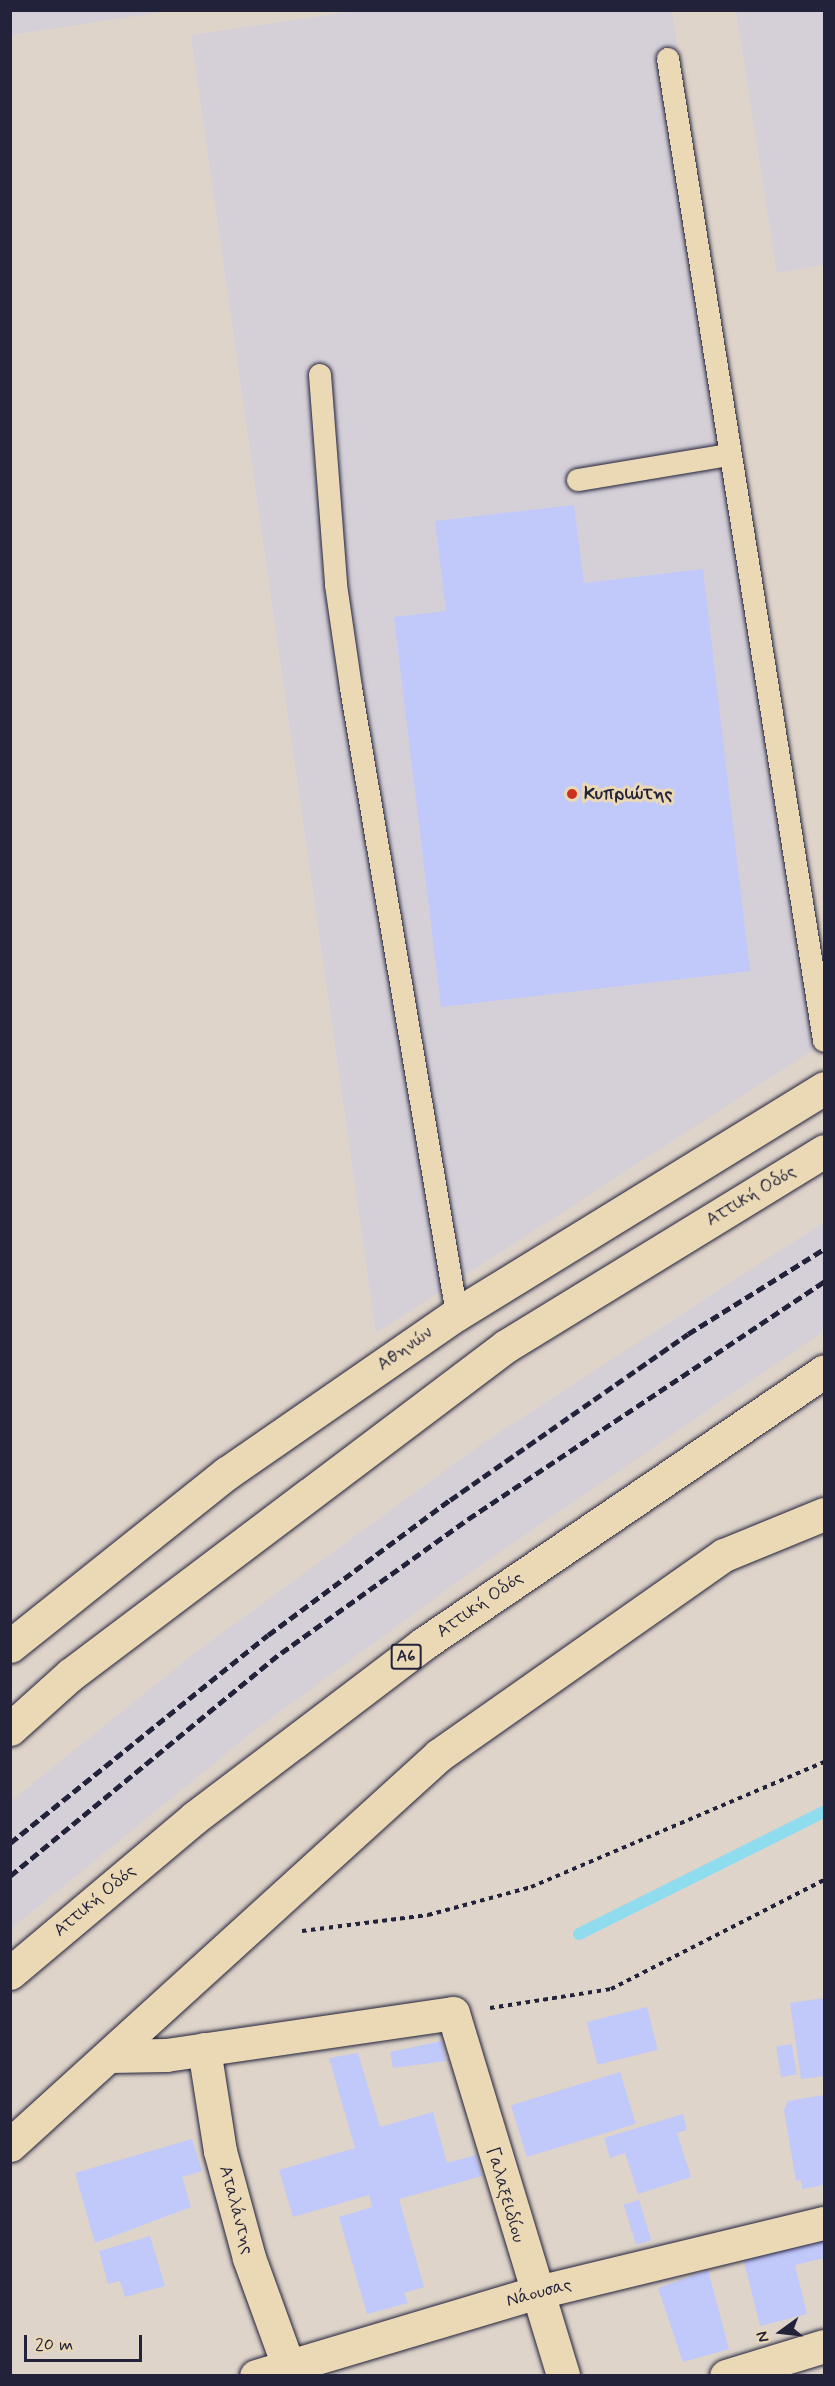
<!DOCTYPE html>
<meta charset="utf-8">
<style>
body{margin:0}
#map{position:relative;width:835px;height:2386px;overflow:hidden;background:#ded4ca;font-family:Mynerve,sans-serif}
div>[style]{position:absolute}
.built>*{inset:0;background:#d5d0d8}
.stream>*{height:12px;margin:-6px;padding:0 6px;transform-origin:6px;border-radius:6px;background:#8fdcef}
.building>*{inset:0;background:#c1c8fa;transform-origin:0 0}
.path>*{height:4px;margin-top:-2px;transform-origin:0;background:repeating-linear-gradient(90deg,#22223b 0 4.5px,transparent 0 9px)}
.roads{filter:drop-shadow(0 0 2px #22223b) drop-shadow(0 0 2px #22223b)}
.lane>*{height:22px;margin:-11px;padding:0 11px;transform-origin:11px;border-radius:11px;background:#ebd9b6}
.street>*{height:33px;margin:-16.5px;padding:0 16.5px;transform-origin:16.5px;border-radius:16.5px;background:#ebd9b6}
.highway>*{height:33px;margin:-16.5px;padding:0 16.5px;transform-origin:16.5px;border-radius:16.5px;background:#ebd9b6}
.rail>*{height:4.5px;margin-top:-2.25px;transform-origin:0;background:repeating-linear-gradient(90deg,#22223b 0 9px,transparent 0 13.5px)}
.dots>*{width:16px;height:16px;translate:-50% -50%;box-sizing:border-box;border:3px solid #ebd9b6;border-radius:50%}
span{translate:-50% -50%;white-space:nowrap;text-align:center;line-height:1.15;-webkit-text-stroke:6px #ebd9b6;paint-order:stroke}
.shield-label span{padding:2px 4px;background:#ebd9b6;border:2px solid;border-radius:4px;-webkit-text-stroke-width:0}
.shield-label{font-size:16px;color:#22223b;font-weight:700}
.poi-label{font-size:18px;color:#22223b;font-weight:700}
.left{translate:0 -50%;text-align:left}
.street-label{font-size:18px;color:#22223b}
.frame{position:absolute;inset:0;border:12px solid #22223b;pointer-events:none}
.north{position:absolute;left:751px;top:2302px;width:60px;height:60px;-webkit-text-stroke:4px #ebd9b6;paint-order:stroke;rotate:255deg;font-size:16px;font-weight:700;line-height:24px;text-align:center;color:#22223b}
.north::after{content:'';display:block;margin:auto;width:21px;height:27px;background:#22223b;clip-path:polygon(50% 0,100% 100%,50% 72%,0 100%)}
.scale{position:absolute;left:24px;top:2335px;width:118px;height:27px;box-sizing:border-box;border:3px solid #22223b;border-top:0;padding-left:8px;font-size:18px;line-height:21px;white-space:nowrap;color:#22223b;-webkit-text-stroke:4px #ebd9b6;paint-order:stroke}
</style>
<div id="map">
<div class="built">
<i style="clip-path:polygon(11px 10px,169px 10px,169px 11px,11px 35px)"></i>
<i style="clip-path:polygon(356px 11px,672px 11px,824px 989px,824px 1043px,376px 1333px,191px 35px)"></i>
<i style="clip-path:polygon(736px 11px,824px 11px,824px 265px,777px 273px)"></i>
<i style="clip-path:polygon(824px 1222px,824px 1331px,475px 1569px,255px 1730px,11px 1929px,11px 1801px,196px 1652px,483px 1443px)"></i>
</div>
<div class="stream">
<i style="left:579px;top:1934px;width:274px;rotate:-26.5deg"></i>
</div>
<div class="building">
<i style="clip-path:polygon(574px 505px,584px 583px,703px 569px,750px 971px,441px 1007px,394px 617px,446px 611px,435px 521px)"></i>
<i style="clip-path:polygon(824px 1998px,824px 2076px,801px 2079px,790px 2003px)"></i>
<i style="left:647px;top:2007px;width:44px;height:62px;rotate:76deg"></i>
<i style="clip-path:polygon(442px 2041px,446px 2061px,393px 2068px,390px 2052px)"></i>
<i style="left:792px;top:2044px;width:31px;height:16px;rotate:81deg"></i>
<i style="clip-path:polygon(358px 2053px,380px 2127px,433px 2112px,447px 2163px,476px 2155px,482px 2176px,399px 2199px,424px 2287px,404px 2293px,408px 2303px,367px 2314px,339px 2217px,372px 2207px,369px 2195px,293px 2217px,279px 2170px,355px 2148px,329px 2058px)"></i>
<i style="left:620px;top:2072px;width:54px;height:114px;rotate:73deg"></i>
<i style="clip-path:polygon(824px 2095px,824px 2185px,802px 2189px,801px 2180px,796px 2181px,784px 2110px,788px 2101px)"></i>
<i style="clip-path:polygon(683px 2114px,687px 2130px,677px 2133px,691px 2177px,638px 2194px,625px 2153px,610px 2158px,604px 2138px)"></i>
<i style="clip-path:polygon(192px 2139px,202px 2171px,182px 2177px,191px 2207px,95px 2243px,75px 2173px)"></i>
<i style="left:639px;top:2200px;width:42px;height:16px;rotate:73deg"></i>
<i style="clip-path:polygon(150px 2236px,165px 2286px,125px 2297px,120px 2281px,108px 2284px,99px 2251px)"></i>
<i style="clip-path:polygon(824px 2238px,824px 2258px,795px 2265px,807px 2314px,760px 2326px,743px 2258px)"></i>
<i style="clip-path:polygon(708px 2270px,729px 2349px,683px 2362px,658px 2288px)"></i>
</div>
<div class="path">
<i style="left:302px;top:1931px;width:127px;rotate:-7.2deg"></i>
<i style="left:428px;top:1915px;width:107px;rotate:-15.2deg"></i>
<i style="left:531px;top:1887px;width:319px;rotate:-23.1deg"></i>
<i style="left:490px;top:2008px;width:122px;rotate:-8.9deg"></i>
<i style="left:611px;top:1989px;width:239px;rotate:-27.1deg"></i>
</div>
<div class="roads">
<div class="lane">
<i style="left:668px;top:59px;width:994px;rotate:80.97deg"></i>
<i style="left:320px;top:375px;width:211px;rotate:85.6deg"></i>
<i style="left:336px;top:585px;width:104px;rotate:81.7deg"></i>
<i style="left:351px;top:688px;width:635px;rotate:80.39deg"></i>
<i style="left:578px;top:480px;width:153px;rotate:-9.4deg"></i>
</div>
<div class="street">
<i style="left:10px;top:1646px;width:278px;rotate:-38.6deg"></i>
<i style="left:227px;top:1473px;width:280px;rotate:-34.7deg"></i>
<i style="left:457px;top:1314px;width:431px;rotate:-31.6deg"></i>
<i style="left:204px;top:2049px;width:103px;rotate:81.1deg"></i>
<i style="left:220px;top:2151px;width:111px;rotate:74.8deg"></i>
<i style="left:249px;top:2258px;width:114px;rotate:70deg"></i>
<i style="left:109px;top:2056px;width:57px;rotate:-1deg"></i>
<i style="left:166px;top:2055px;width:290px;rotate:-8.3deg"></i>
<i style="left:453px;top:2013px;width:379px;rotate:73.1deg"></i>
<i style="left:10px;top:2145px;width:580px;rotate:-42.27deg"></i>
<i style="left:439px;top:1755px;width:348px;rotate:-35.1deg"></i>
<i style="left:724px;top:1555px;width:108px;rotate:-22.3deg"></i>
<i style="left:256px;top:2376px;width:290px;rotate:-16.6deg"></i>
<i style="left:534px;top:2293px;width:298px;rotate:-13.6deg"></i>
<i style="left:726px;top:2376px;width:102px;rotate:-17deg"></i>
</div>
<div class="highway">
<i style="left:10px;top:1729px;width:81px;rotate:-42deg"></i>
<i style="left:70px;top:1675px;width:546px;rotate:-37.04deg"></i>
<i style="left:506px;top:1346px;width:373px;rotate:-31.5deg"></i>
<i style="left:10px;top:1973px;width:241px;rotate:-40.1deg"></i>
<i style="left:194px;top:1818px;width:288px;rotate:-37.2deg"></i>
<i style="left:423px;top:1644px;width:485px;rotate:-34.2deg"></i>
</div>
</div>
<div class="rail">
<i style="left:10px;top:1843px;width:331px;rotate:-38.9deg"></i>
<i style="left:268px;top:1635px;width:227px;rotate:-36.6deg"></i>
<i style="left:450px;top:1500px;width:290px;rotate:-34.9deg"></i>
<i style="left:688px;top:1334px;width:160px;rotate:-32deg"></i>
<i style="left:10px;top:1876px;width:351px;rotate:-39.5deg"></i>
<i style="left:281px;top:1653px;width:230px;rotate:-35.6deg"></i>
<i style="left:468px;top:1519px;width:428px;rotate:-33.7deg"></i>
</div>
<div class="dots">
<i style="left:572px;top:794px;background:#c8321e"></i>
</div>
<div class="shield-label">
<span style="left:406px;top:1657px">Α6</span>
</div>
<div class="poi-label">
<span class="left" style="left:584px;top:794px">Κυπριώτης</span>
</div>
<div class="street-label">
<span style="left:751px;top:1196px;rotate:-31deg">Αττική Οδός</span>
<span style="left:405px;top:1349px;rotate:-35deg">Αθηνών</span>
<span style="left:480px;top:1605px;rotate:-35deg">Αττική Οδός</span>
<span style="left:95px;top:1901px;rotate:-40deg">Αττική Οδός</span>
<span style="left:505px;top:2195px;rotate:74deg">Γαλαξειδίου</span>
<span style="left:236px;top:2210px;rotate:75deg">Αταλάντης</span>
<span style="left:539px;top:2293px;rotate:-15deg">Νάουσας</span>
</div>
<div class="frame"></div>
<div class="north">N</div>
<div class="scale">20 m</div>
</div>
